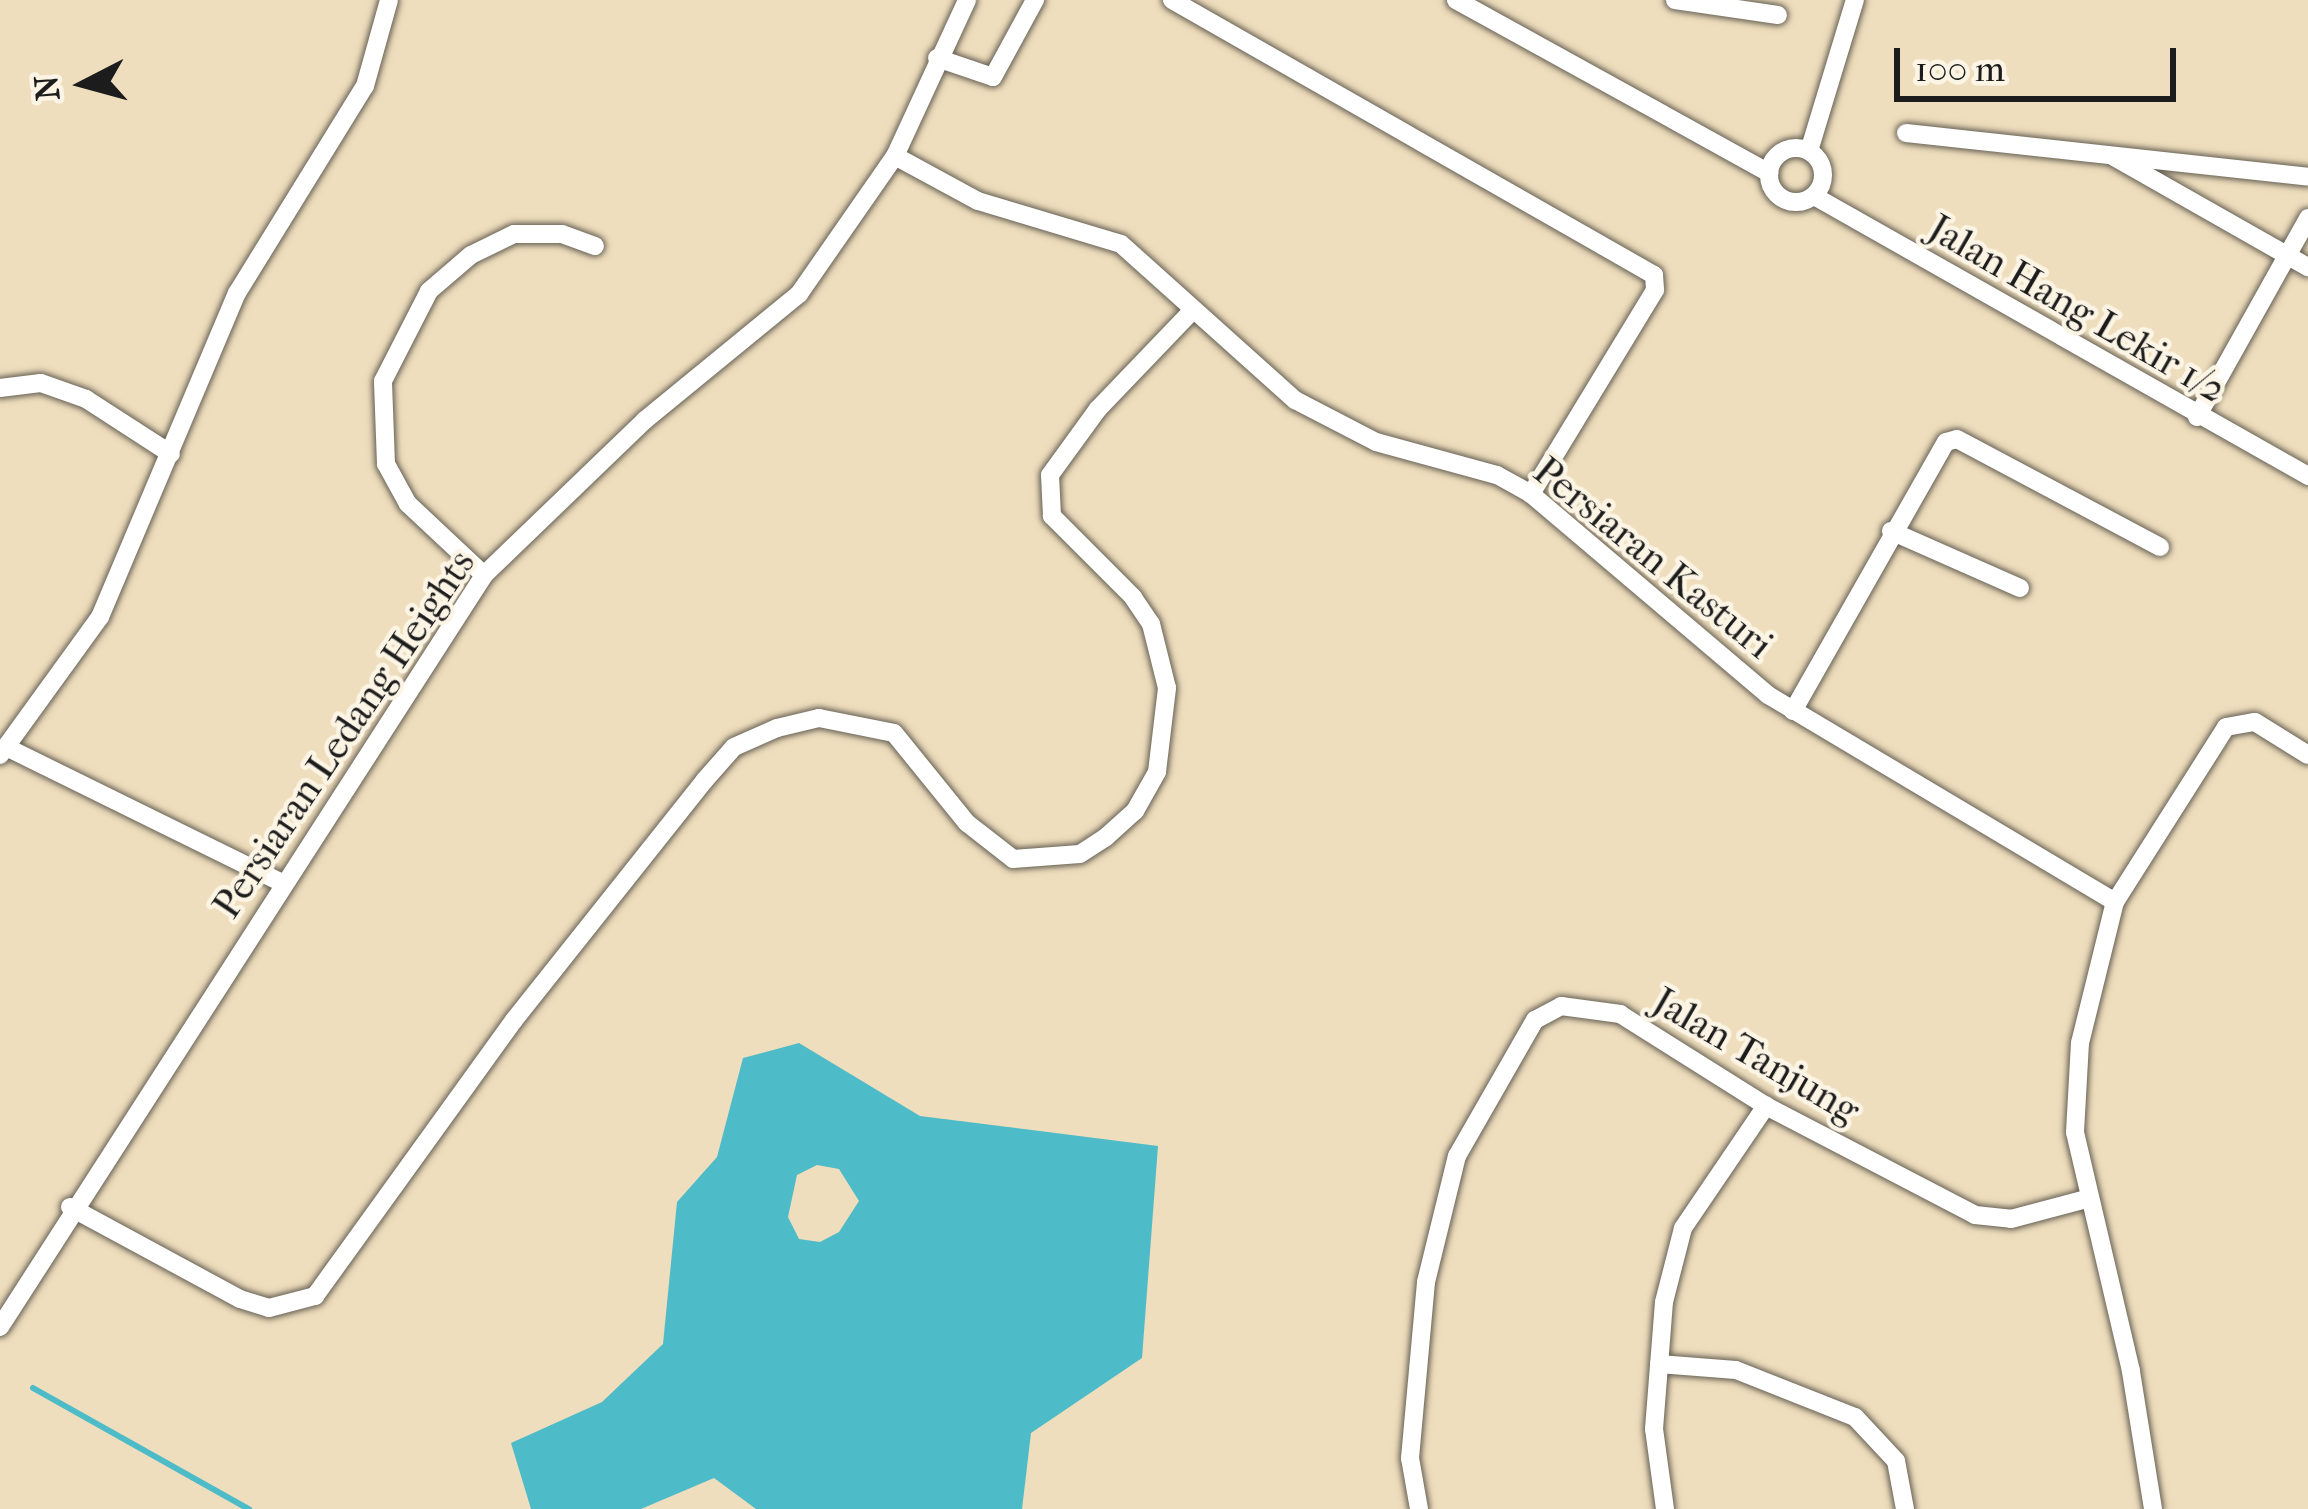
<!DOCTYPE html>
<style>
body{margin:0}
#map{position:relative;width:2308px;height:1509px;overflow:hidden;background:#efdebd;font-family:"IM FELL French Canon",serif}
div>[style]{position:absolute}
.water>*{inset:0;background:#4ebbc8}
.stream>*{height:6px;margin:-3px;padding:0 3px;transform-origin:3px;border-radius:3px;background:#4ebbc8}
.roads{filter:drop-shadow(0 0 3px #666054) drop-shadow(0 0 3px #666054)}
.minor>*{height:18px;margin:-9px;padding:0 9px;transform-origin:9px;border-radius:9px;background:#fff}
.minor>.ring{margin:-9px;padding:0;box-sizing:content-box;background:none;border:18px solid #fff;border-radius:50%}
span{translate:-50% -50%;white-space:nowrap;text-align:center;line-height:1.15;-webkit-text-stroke:9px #fcf5e5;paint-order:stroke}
.street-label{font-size:39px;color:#1c1c1c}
.north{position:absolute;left:24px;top:24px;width:120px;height:120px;-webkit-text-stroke:9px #fcf5e5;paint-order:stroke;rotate:264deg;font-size:33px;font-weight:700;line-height:48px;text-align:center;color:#1c1c1c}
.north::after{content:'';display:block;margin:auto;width:42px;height:54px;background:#1c1c1c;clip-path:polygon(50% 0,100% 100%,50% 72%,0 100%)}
.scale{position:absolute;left:1894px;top:48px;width:282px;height:54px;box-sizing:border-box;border:6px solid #1c1c1c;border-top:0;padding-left:15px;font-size:36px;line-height:42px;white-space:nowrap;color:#1c1c1c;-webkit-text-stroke:9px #fcf5e5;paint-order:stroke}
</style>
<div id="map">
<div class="water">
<i style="clip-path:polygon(evenodd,799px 1043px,920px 1116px,1158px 1146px,1142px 1358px,1031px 1433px,1022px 1509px,756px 1509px,714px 1478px,641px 1509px,531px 1509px,511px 1443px,602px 1402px,663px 1344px,677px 1202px,717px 1157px,743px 1058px,799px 1043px,817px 1165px,839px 1169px,859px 1201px,839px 1232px,820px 1242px,799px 1239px,788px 1217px,797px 1175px,817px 1165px)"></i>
</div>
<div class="stream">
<i style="left:33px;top:1388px;width:248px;rotate:29.3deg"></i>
</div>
<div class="roads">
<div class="minor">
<i style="left:1172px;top:0;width:555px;rotate:29.71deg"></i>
<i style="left:1654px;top:275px;width:15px;rotate:86deg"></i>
<i style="left:1655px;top:290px;width:239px;rotate:121.3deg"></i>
<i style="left:1456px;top:0;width:358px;rotate:28.9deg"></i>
<i style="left:1675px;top:0;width:104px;rotate:8.3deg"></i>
<i style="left:937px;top:58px;width:59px;rotate:18.7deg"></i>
<i style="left:993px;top:77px;width:88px;rotate:-61.4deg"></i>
<i style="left:1906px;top:133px;width:404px;rotate:6.2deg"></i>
<i class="ring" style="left:1769px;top:148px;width:36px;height:36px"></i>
<i style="left:1809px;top:151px;width:158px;rotate:-73.1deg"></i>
<i style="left:895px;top:156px;width:94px;rotate:28.5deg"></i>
<i style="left:978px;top:201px;width:149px;rotate:16.7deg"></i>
<i style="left:1121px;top:244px;width:234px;rotate:41.9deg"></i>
<i style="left:1295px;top:400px;width:91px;rotate:27.4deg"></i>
<i style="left:1376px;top:442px;width:125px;rotate:15.3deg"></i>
<i style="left:1497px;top:475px;width:39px;rotate:29deg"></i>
<i style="left:1531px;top:494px;width:311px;rotate:40.3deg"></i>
<i style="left:1768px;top:695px;width:404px;rotate:30.8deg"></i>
<i style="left:2114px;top:157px;width:223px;rotate:29.6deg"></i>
<i style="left:1814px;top:196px;width:568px;rotate:29.54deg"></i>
<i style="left:0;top:388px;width:41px;rotate:-7deg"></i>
<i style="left:41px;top:383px;width:48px;rotate:19.6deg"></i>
<i style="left:86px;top:399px;width:101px;rotate:32.9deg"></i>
<i style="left:2197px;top:417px;width:228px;rotate:-60.8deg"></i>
<i style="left:1891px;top:531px;width:141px;rotate:23.8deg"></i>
<i style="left:484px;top:575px;width:104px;rotate:-136.9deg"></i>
<i style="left:408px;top:504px;width:46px;rotate:-118.8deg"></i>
<i style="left:386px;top:464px;width:83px;rotate:-92.1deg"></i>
<i style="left:383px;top:381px;width:101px;rotate:-62.9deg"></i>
<i style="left:429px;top:291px;width:55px;rotate:-40.6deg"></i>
<i style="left:471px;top:255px;width:48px;rotate:-26deg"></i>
<i style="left:514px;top:234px;width:48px"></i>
<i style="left:562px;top:234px;width:35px;rotate:20deg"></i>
<i style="left:1793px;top:711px;width:309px;rotate:-60.4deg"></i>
<i style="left:1946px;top:442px;width:11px;rotate:-15deg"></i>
<i style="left:1957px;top:439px;width:230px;rotate:28deg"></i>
<i style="left:6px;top:747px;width:308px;rotate:26.2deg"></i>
<i style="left:0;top:755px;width:170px;rotate:-54.1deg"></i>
<i style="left:100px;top:617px;width:352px;rotate:-67.1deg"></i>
<i style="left:237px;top:293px;width:243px;rotate:-58.3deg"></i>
<i style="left:365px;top:86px;width:89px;rotate:-74.4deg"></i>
<i style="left:70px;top:1207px;width:193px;rotate:28.4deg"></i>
<i style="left:240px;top:1299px;width:30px;rotate:17deg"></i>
<i style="left:269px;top:1308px;width:48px;rotate:-14.6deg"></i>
<i style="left:315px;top:1296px;width:340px;rotate:-54.2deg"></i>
<i style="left:514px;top:1020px;width:305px;rotate:-51.5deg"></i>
<i style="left:704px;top:781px;width:45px;rotate:-48.6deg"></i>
<i style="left:734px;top:747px;width:47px;rotate:-23.8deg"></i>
<i style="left:777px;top:728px;width:43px;rotate:-13.4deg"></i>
<i style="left:819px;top:718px;width:76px;rotate:11.3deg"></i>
<i style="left:894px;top:733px;width:116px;rotate:51deg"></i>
<i style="left:967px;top:823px;width:58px;rotate:38deg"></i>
<i style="left:1013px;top:859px;width:67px;rotate:-4.3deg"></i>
<i style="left:1080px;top:854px;width:31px;rotate:-33deg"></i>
<i style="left:1106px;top:837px;width:39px;rotate:-42deg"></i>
<i style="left:1135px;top:811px;width:45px;rotate:-60.6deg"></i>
<i style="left:1157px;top:772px;width:85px;rotate:-83.2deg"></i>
<i style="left:1167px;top:688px;width:66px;rotate:-104deg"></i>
<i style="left:1151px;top:624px;width:32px;rotate:-124deg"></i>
<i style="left:1133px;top:597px;width:115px;rotate:-135deg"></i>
<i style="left:1052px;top:516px;width:41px;rotate:-92.8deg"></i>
<i style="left:1050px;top:475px;width:82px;rotate:-54deg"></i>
<i style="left:1098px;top:409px;width:133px;rotate:-46.2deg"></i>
<i style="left:0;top:1327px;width:894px;rotate:-57.23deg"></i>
<i style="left:484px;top:575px;width:223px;rotate:-43.9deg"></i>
<i style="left:645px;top:420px;width:199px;rotate:-39.3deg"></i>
<i style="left:799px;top:294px;width:168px;rotate:-55.2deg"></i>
<i style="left:895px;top:156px;width:172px;rotate:-65.2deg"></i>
<i style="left:1659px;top:1364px;width:77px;rotate:4.5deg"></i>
<i style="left:1736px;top:1370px;width:128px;rotate:21.6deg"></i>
<i style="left:1855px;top:1417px;width:60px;rotate:47deg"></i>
<i style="left:1896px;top:1461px;width:49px;rotate:79.4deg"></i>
<i style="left:1419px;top:1509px;width:52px;rotate:-100deg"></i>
<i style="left:1410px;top:1458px;width:177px;rotate:-84.8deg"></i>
<i style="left:1426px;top:1282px;width:130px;rotate:-76.2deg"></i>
<i style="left:1457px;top:1156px;width:157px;rotate:-60.2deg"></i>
<i style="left:1535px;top:1020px;width:30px;rotate:-28deg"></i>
<i style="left:1561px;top:1006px;width:60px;rotate:7.7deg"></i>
<i style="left:1620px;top:1014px;width:173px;rotate:32.2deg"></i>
<i style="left:1766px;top:1106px;width:236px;rotate:27.5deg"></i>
<i style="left:1975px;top:1215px;width:36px;rotate:6deg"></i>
<i style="left:2011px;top:1219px;width:78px;rotate:-14.9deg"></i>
<i style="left:1665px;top:1509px;width:81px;rotate:-97.8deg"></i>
<i style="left:1654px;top:1429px;width:127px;rotate:-85.5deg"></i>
<i style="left:1664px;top:1302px;width:76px;rotate:-75.6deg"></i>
<i style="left:1683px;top:1228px;width:148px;rotate:-55.8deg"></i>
<i style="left:2153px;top:1509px;width:140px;rotate:-99.1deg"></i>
<i style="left:2131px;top:1371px;width:245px;rotate:-103.2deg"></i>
<i style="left:2075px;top:1132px;width:89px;rotate:-86.8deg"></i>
<i style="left:2080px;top:1043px;width:145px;rotate:-76.1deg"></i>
<i style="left:2115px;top:902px;width:207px;rotate:-57.6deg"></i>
<i style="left:2226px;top:727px;width:29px;rotate:-10deg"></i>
<i style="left:2255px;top:722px;width:62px;rotate:31.9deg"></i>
</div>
</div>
<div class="street-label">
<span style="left:2077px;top:309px;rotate:30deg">Jalan Hang Lekir 1/2</span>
<span style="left:1653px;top:558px;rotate:39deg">Persiaran Kasturi</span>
<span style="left:344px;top:734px;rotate:-56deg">Persiaran Ledang Heights</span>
<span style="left:1756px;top:1056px;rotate:30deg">Jalan Tanjung</span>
</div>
<div class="north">N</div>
<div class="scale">100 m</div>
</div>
